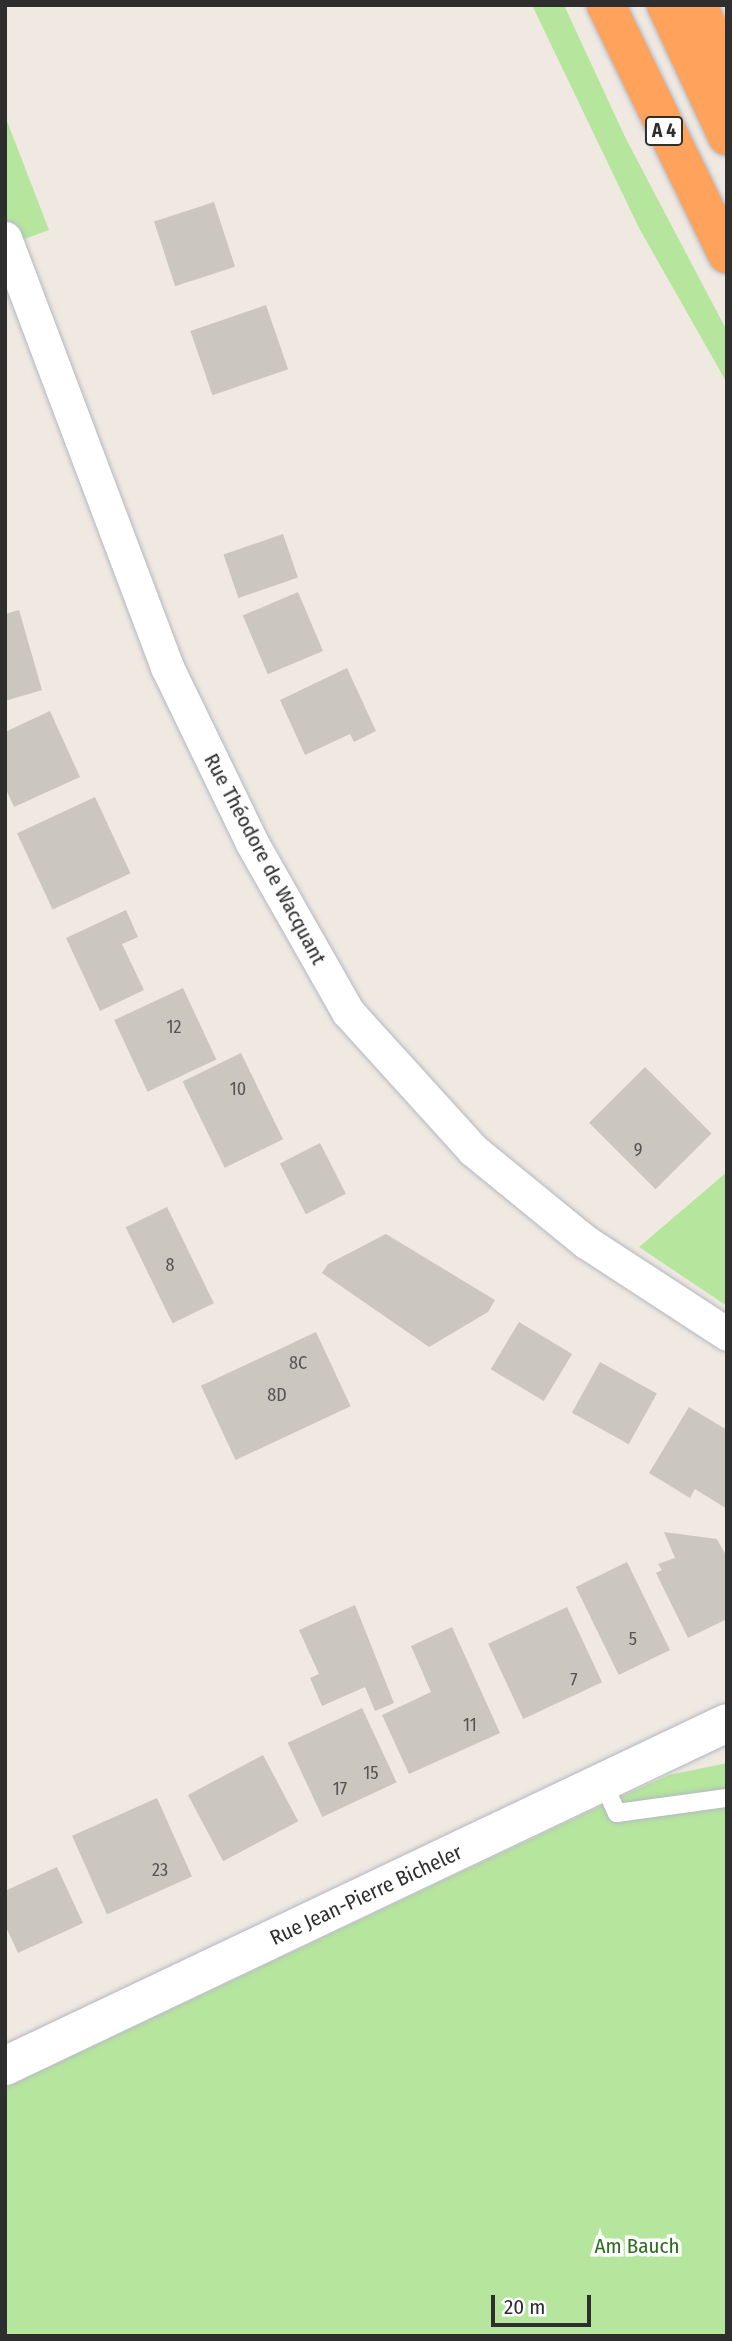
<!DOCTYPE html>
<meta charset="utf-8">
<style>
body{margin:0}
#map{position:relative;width:732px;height:2341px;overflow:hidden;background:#efe9e1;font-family:"Fira Sans Condensed",sans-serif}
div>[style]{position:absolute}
.green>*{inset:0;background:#b6e59e}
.building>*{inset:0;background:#cbc7bf;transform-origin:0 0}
.roads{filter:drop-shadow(0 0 2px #b4b7c1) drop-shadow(0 0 2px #b4b7c1)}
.lane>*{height:18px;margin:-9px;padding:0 9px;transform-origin:9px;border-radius:9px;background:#fff}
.street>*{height:33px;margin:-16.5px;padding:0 16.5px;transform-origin:16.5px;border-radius:16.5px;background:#fff}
.secondary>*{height:38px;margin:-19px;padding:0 19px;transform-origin:19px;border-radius:19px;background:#fff}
.highway>*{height:38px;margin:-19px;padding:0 19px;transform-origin:19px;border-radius:19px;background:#ffa35c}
span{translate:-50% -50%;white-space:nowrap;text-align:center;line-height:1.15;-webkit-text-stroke:7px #fff;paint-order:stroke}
.number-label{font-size:18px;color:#555452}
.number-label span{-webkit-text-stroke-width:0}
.shield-label span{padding:2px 5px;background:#fff;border:2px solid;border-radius:5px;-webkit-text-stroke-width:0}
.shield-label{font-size:19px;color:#2e2e2e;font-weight:700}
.street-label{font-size:21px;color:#2e2e2e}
.park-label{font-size:21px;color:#2c6e1b}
.frame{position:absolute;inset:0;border:7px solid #2e2e2e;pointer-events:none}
.scale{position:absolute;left:491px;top:2295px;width:100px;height:32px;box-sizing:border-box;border:4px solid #2e2e2e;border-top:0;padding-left:9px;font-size:21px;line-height:24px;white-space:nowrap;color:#2e2e2e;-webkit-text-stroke:5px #fff;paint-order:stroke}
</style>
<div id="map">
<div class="green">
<i style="clip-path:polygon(532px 5px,564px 5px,625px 137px,727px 331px,727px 383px,639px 228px)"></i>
<i style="clip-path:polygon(5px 116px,49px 230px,8px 245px,5px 238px)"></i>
<i style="clip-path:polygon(727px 1172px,727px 1306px,639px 1247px)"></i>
<i style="clip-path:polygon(727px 1763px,727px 2336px,5px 2336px,5px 2088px,611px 1801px,669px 1775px)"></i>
</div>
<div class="building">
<i style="left:214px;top:202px;width:68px;height:63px;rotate:72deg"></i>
<i style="left:266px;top:305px;width:68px;height:80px;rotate:71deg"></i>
<i style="left:283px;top:534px;width:46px;height:63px;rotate:71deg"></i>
<i style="left:298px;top:592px;width:64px;height:60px;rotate:67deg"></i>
<i style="clip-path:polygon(19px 610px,42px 690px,5px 701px,5px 614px)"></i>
<i style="clip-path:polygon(347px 668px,376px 731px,354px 742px,350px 734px,305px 755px,280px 700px)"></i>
<i style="clip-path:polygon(50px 711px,80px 777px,14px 807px,5px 787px,5px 732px)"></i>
<i style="left:95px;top:797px;width:84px;height:86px;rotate:65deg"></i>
<i style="clip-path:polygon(126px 910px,138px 937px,122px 944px,144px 990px,100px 1011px,66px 938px)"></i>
<i style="left:183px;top:988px;width:79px;height:76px;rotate:65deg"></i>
<i style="left:241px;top:1053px;width:96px;height:65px;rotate:64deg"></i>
<i style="left:645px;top:1067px;width:94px;height:79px;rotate:45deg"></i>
<i style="left:320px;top:1143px;width:57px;height:45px;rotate:63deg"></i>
<i style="left:167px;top:1207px;width:107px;height:46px;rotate:64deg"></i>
<i style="clip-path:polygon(386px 1234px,495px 1300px,488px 1312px,429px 1347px,322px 1273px,328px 1264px)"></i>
<i style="left:519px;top:1322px;width:62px;height:55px;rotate:31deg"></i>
<i style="left:316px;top:1332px;width:82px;height:127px;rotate:65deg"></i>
<i style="left:600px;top:1362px;width:65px;height:58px;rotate:29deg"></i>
<i style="clip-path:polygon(689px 1407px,727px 1430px,727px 1509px,695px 1489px,690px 1498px,649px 1473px)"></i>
<i style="clip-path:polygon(664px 1532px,717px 1539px,727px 1557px,727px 1619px,688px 1638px,656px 1573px,662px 1570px,658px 1564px,675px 1558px)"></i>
<i style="left:627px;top:1562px;width:98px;height:57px;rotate:64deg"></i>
<i style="clip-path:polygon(355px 1605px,394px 1703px,375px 1711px,365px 1687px,322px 1706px,310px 1678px,319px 1674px,299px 1630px)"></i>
<i style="left:567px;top:1607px;width:83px;height:87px;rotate:65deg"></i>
<i style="clip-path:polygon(452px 1627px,500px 1733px,409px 1774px,382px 1715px,431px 1692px,411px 1646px)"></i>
<i style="left:362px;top:1708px;width:82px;height:82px;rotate:65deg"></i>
<i style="left:263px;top:1755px;width:75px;height:85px;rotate:62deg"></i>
<i style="left:157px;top:1798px;width:86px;height:93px;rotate:66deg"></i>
<i style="clip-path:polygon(57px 1867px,83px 1923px,18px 1953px,5px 1925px,5px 1891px)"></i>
</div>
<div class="roads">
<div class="lane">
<i style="left:603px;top:1782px;width:34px;rotate:66deg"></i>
<i style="left:617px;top:1813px;width:111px;rotate:-7.8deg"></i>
</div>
<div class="street">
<i style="left:5px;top:238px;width:459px;rotate:69.3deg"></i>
<i style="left:167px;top:667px;width:195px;rotate:64.2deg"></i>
<i style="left:252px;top:843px;width:194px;rotate:60.4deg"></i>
<i style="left:348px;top:1012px;width:186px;rotate:47.8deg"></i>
<i style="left:473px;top:1150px;width:146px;rotate:39.2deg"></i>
<i style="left:586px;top:1242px;width:168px;rotate:33.1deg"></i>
</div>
<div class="secondary">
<i style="left:5px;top:2066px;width:799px;rotate:-25.41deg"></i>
</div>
<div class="highway">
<i style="left:606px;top:5px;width:277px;rotate:64.1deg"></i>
<i style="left:666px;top:5px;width:145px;rotate:65deg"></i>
<i style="left:698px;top:5px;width:70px;rotate:65.6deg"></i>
</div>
</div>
<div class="number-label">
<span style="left:174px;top:1027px">12</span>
<span style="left:238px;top:1089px">10</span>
<span style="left:638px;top:1150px">9</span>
<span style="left:170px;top:1265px">8</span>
<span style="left:298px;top:1363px">8C</span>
<span style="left:277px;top:1395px">8D</span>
<span style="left:633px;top:1639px">5</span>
<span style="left:574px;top:1680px">7</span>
<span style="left:470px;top:1725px">11</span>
<span style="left:371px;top:1773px">15</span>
<span style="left:340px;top:1789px">17</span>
<span style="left:160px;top:1870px">23</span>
</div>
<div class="shield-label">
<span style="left:664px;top:131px">A 4</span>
</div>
<div class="street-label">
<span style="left:265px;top:859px;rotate:62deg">Rue Théodore de Wacquant</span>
<span style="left:366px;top:1895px;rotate:-25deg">Rue Jean-Pierre Bicheler</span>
</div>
<div class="park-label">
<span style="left:637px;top:2246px">Am Bauch</span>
</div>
<div class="frame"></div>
<div class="scale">20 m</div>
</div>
